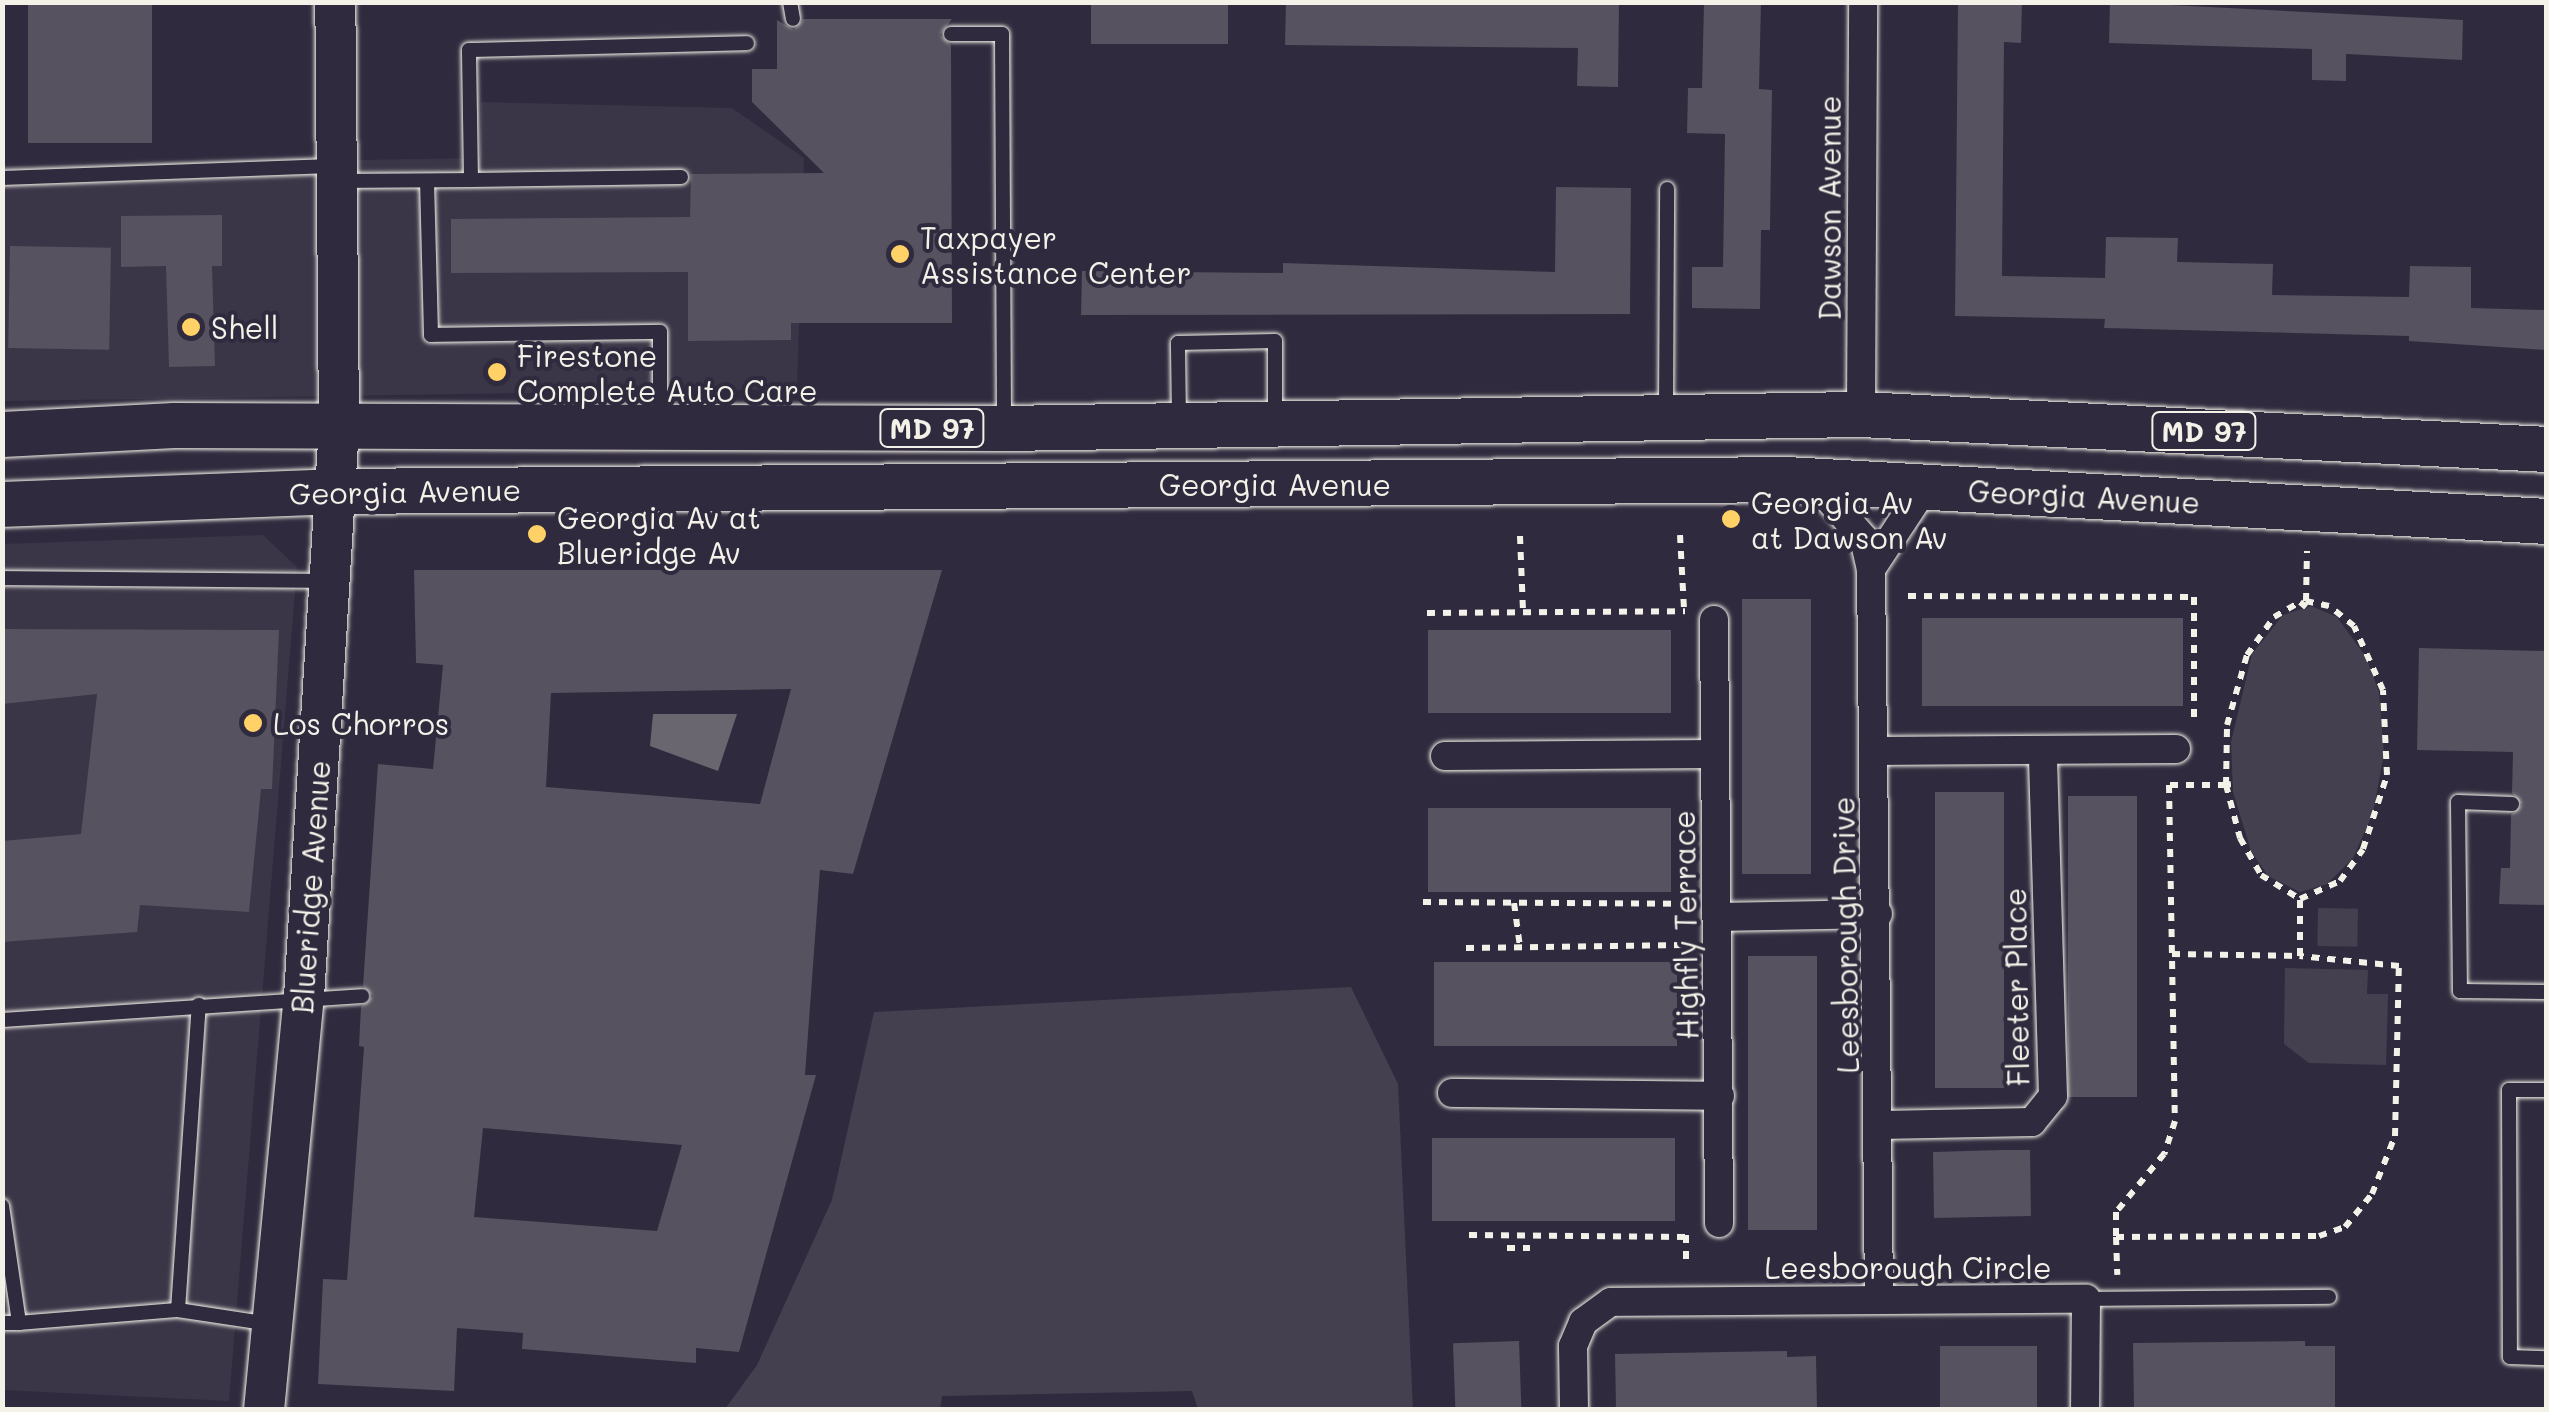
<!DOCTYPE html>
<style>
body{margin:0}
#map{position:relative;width:2549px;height:1412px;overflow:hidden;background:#2f2a3d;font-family:Mali,sans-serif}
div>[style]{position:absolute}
.built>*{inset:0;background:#3b3647}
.green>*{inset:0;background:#454050;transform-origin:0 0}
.water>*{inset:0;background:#6a6670}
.building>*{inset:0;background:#56525f;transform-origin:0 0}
.path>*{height:6px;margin-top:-3px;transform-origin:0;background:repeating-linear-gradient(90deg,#f4f1e8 0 8px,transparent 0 16px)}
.roads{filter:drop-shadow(0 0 2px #f4f1e8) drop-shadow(0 0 2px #f4f1e8)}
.lane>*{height:14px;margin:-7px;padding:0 7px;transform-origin:7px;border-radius:7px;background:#2f2a3d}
.street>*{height:28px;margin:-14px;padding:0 14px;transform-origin:14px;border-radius:14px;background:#2f2a3d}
.secondary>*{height:40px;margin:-20px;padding:0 20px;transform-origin:20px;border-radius:20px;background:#2f2a3d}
.primary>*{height:45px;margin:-22.5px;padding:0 22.5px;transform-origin:22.5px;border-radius:22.5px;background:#2f2a3d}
.dots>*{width:28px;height:28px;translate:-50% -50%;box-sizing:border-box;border:5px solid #2f2a3d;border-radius:50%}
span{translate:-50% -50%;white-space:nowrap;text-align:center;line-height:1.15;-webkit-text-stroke:8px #2f2a3d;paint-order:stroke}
.shield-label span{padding:2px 8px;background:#2f2a3d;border:2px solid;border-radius:8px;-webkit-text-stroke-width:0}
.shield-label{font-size:28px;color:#f4f1e8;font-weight:700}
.street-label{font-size:30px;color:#f4f1e8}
.poi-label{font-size:30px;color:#f4f1e8}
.left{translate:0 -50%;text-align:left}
.frame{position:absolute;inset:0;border:5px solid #f4f1e8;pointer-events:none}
</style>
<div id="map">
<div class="built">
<i style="clip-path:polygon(481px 102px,732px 108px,804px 158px,797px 389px,3px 401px,2px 166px,480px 158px)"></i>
<i style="clip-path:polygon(263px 535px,297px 567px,229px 1401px,3px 1390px,3px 544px)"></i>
</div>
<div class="green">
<i style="clip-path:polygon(2311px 606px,2337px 617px,2366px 657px,2379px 692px,2384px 754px,2373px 813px,2353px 858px,2327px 884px,2300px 892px,2268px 876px,2251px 851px,2233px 792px,2231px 742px,2252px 654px,2283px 615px)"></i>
<i style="left:2318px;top:908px;width:40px;height:38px;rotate:1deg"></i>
<i style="clip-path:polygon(2285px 968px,2368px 970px,2367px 994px,2388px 994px,2386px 1065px,2309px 1063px,2284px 1044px)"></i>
<i style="clip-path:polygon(1351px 987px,1398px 1084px,1413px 1409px,1198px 1409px,1192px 1391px,942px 1396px,940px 1410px,725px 1409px,757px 1365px,832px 1200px,874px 1012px)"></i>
</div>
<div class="water">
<i style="clip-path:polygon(653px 714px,737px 714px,718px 771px,650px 746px)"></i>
</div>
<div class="building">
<i style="left:28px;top:2px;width:124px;height:141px"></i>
<i style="left:1091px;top:2px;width:137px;height:42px"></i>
<i style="clip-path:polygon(1286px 2px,1619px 2px,1618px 87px,1577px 86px,1578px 48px,1285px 45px)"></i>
<i style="clip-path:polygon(1704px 2px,1761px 2px,1759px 89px,1772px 90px,1770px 230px,1761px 230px,1760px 309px,1692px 308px,1692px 267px,1723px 267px,1725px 134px,1687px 133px,1688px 88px,1702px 88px)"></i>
<i style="clip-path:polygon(1958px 2px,2022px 2px,2021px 43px,2004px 42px,2002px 276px,2105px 278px,2106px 237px,2178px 238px,2177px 262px,2273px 264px,2272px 295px,2409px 297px,2410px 266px,2471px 267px,2471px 308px,2546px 310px,2546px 350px,2409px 341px,2409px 336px,2104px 328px,2105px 319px,1955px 316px)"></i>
<i style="clip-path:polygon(2110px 2px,2463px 20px,2462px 60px,2346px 54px,2346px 81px,2312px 80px,2312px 49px,2109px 43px)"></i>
<i style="clip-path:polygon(803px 19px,952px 19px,940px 35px,951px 45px,952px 323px,791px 323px,791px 340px,688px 341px,688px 272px,451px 273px,451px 219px,690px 217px,691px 174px,824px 173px,752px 102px,752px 69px,777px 69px,777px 20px,794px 30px)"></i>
<i style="clip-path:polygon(1556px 187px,1631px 188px,1630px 314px,1081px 315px,1082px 271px,1283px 273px,1283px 263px,1555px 272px)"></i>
<i style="clip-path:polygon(222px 215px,222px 266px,212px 266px,215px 366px,169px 367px,166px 266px,121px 267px,121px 216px)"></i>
<i style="left:10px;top:246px;width:101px;height:102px;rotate:1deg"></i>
<i style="clip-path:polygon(evenodd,414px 570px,942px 570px,853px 874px,820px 870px,805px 1075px,816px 1075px,739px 1352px,696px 1348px,696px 1363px,522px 1349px,523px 1333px,457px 1328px,454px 1391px,318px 1384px,323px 1279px,347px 1280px,364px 1047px,359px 1046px,361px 1007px,373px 996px,363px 986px,378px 764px,433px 769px,443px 665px,416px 663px,414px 570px,791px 689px,760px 804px,546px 787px,551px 693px,791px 689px,414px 570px,483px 1128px,682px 1145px,657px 1231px,474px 1217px,483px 1128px)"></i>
<i style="left:1742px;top:599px;width:69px;height:275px"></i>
<i style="left:1922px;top:618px;width:261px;height:88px"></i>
<i style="clip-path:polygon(2px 629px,279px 630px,272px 789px,261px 789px,249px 912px,140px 905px,137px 932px,2px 942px,2px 841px,81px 834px,97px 694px,2px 704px)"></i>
<i style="left:1428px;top:630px;width:243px;height:83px"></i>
<i style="clip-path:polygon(2419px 648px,2546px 651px,2546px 905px,2499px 904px,2501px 868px,2510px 868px,2511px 815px,2522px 805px,2512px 793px,2513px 752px,2417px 750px)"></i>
<i style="left:1935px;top:792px;width:69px;height:296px"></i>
<i style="left:2068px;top:796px;width:69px;height:301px"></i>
<i style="left:1428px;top:808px;width:243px;height:84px"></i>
<i style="left:1748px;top:956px;width:69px;height:274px"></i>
<i style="left:1434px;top:962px;width:243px;height:84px"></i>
<i style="left:1432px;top:1138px;width:243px;height:83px"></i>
<i style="clip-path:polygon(2001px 1150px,2030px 1150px,2031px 1216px,1934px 1218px,1933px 1152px)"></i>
<i style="left:1519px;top:1341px;width:69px;height:66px;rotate:88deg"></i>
<i style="clip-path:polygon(2305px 1341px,2305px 1346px,2335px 1346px,2335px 1410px,2134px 1410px,2133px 1343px)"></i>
<i style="left:2037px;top:1346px;width:64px;height:97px;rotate:90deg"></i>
<i style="clip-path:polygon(1787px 1351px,1787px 1357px,1816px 1356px,1817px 1410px,1616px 1410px,1615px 1354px)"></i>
</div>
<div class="path">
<i style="left:1680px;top:535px;width:74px;rotate:86.9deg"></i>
<i style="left:1520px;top:536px;width:76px;rotate:87.7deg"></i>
<i style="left:1908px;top:596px;width:286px;rotate:0.2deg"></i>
<i style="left:2194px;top:597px;width:126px;rotate:90deg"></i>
<i style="left:1427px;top:613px;width:258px;rotate:-0.4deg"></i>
<i style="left:2231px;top:784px;width:5px;rotate:169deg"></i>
<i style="left:2226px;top:785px;width:60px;rotate:-89deg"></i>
<i style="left:2227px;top:725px;width:73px;rotate:-74.1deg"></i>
<i style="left:2247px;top:655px;width:47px;rotate:-54.6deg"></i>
<i style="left:2274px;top:617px;width:30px;rotate:-30deg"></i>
<i style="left:2300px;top:602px;width:8px;rotate:40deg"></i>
<i style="left:2169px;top:785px;width:336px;rotate:89deg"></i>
<i style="left:2175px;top:1121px;width:35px;rotate:108deg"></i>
<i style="left:2164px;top:1154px;width:75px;rotate:129.6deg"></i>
<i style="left:2116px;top:1212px;width:25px;rotate:90deg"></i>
<i style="left:2116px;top:1237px;width:203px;rotate:-0.3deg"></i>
<i style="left:2319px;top:1236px;width:28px;rotate:-19deg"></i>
<i style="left:2345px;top:1227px;width:43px;rotate:-50.7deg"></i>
<i style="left:2372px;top:1194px;width:62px;rotate:-68.4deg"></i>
<i style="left:2395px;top:1136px;width:170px;rotate:-88.7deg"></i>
<i style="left:2399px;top:966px;width:100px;rotate:-174.2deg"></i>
<i style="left:2300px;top:956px;width:64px;rotate:-90deg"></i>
<i style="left:2170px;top:785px;width:56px"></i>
<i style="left:2226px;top:785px;width:55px;rotate:75.2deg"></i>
<i style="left:2240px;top:838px;width:43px;rotate:60.4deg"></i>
<i style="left:2261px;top:875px;width:46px;rotate:31.6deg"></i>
<i style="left:2300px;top:899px;width:44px;rotate:-24.2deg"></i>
<i style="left:2340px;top:881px;width:39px;rotate:-54deg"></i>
<i style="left:2363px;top:849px;width:78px;rotate:-72deg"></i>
<i style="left:2387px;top:775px;width:85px;rotate:-92.7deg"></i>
<i style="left:2383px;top:690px;width:70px;rotate:-114.4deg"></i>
<i style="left:2354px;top:626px;width:32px;rotate:-141deg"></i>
<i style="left:2329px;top:606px;width:24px;rotate:-168deg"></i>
<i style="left:2306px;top:601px;width:50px;rotate:-88.9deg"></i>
<i style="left:1423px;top:902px;width:261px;rotate:0.4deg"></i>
<i style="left:1514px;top:903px;width:44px;rotate:82.2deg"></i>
<i style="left:1466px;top:948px;width:218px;rotate:-0.8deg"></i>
<i style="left:2172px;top:954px;width:128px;rotate:0.9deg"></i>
<i style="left:1469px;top:1235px;width:217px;rotate:0.5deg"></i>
<i style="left:1686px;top:1235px;width:26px;rotate:90deg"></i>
<i style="left:2116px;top:1237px;width:38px;rotate:88deg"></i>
<i style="left:1507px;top:1248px;width:23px"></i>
</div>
<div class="roads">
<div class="lane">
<i style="left:790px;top:2px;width:17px;rotate:80deg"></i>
<i style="left:951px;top:34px;width:51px"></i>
<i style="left:1002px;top:34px;width:388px;rotate:89.7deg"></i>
<i style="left:681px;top:177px;width:210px;rotate:179.2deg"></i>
<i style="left:471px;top:180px;width:130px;rotate:-90.9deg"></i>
<i style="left:469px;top:50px;width:278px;rotate:-1.4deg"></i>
<i style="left:2px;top:178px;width:330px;rotate:-2.1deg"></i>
<i style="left:342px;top:181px;width:129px;rotate:-0.4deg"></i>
<i style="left:427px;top:181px;width:154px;rotate:88.5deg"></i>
<i style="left:431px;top:335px;width:229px;rotate:-0.8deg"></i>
<i style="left:660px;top:332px;width:90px;rotate:90deg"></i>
<i style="left:1666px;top:410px;width:221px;rotate:-89.7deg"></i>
<i style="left:1179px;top:419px;width:76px;rotate:-90.8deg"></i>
<i style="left:1178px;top:343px;width:97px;rotate:-1.2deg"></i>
<i style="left:1275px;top:341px;width:76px;rotate:90deg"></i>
<i style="left:2px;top:578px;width:323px;rotate:0.5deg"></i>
<i style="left:2512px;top:804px;width:54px;rotate:-177.9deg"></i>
<i style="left:2458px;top:802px;width:189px;rotate:89.4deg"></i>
<i style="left:2460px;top:991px;width:86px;rotate:0.7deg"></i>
<i style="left:2px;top:1020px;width:361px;rotate:-3.8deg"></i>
<i style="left:2546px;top:1090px;width:37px;rotate:180deg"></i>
<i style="left:2509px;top:1090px;width:267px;rotate:89.8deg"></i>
<i style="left:2510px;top:1357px;width:36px;rotate:2deg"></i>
<i style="left:2px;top:1206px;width:118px;rotate:81.7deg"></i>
<i style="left:19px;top:1323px;width:160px;rotate:-4.7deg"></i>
<i style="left:178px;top:1310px;width:306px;rotate:-86.1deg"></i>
<i style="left:2086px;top:1299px;width:243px;rotate:-0.5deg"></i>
<i style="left:178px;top:1310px;width:94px;rotate:8.6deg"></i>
<i style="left:2px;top:1323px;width:17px"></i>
</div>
<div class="street">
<i style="left:1861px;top:414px;width:412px;rotate:-89.7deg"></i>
<i style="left:1814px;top:482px;width:76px;rotate:48.7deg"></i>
<i style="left:1864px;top:539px;width:31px;rotate:77deg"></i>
<i style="left:1871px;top:569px;width:730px;rotate:89.37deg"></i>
<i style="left:1871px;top:569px;width:98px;rotate:-56.6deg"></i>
<i style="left:1714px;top:620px;width:603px;rotate:89.52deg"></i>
<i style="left:1873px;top:751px;width:303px;rotate:-0.4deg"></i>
<i style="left:1445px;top:756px;width:270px;rotate:-0.4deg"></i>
<i style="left:1718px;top:917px;width:160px;rotate:-1.1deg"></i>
<i style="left:1452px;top:1093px;width:268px;rotate:0.6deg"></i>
<i style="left:1881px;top:1125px;width:151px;rotate:-1.1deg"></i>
<i style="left:2032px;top:1122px;width:33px;rotate:-51deg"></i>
<i style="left:2053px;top:1096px;width:346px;rotate:-91.7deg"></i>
<i style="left:1574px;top:1410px;width:64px;rotate:-90.9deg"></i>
<i style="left:1573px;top:1346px;width:26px;rotate:-67deg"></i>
<i style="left:1583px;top:1322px;width:34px;rotate:-36deg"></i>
<i style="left:1611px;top:1302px;width:475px;rotate:-0.4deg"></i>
<i style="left:2086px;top:1299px;width:111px;rotate:90.5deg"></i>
</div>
<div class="secondary">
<i style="left:264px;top:1410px;width:415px;rotate:-84.5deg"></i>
<i style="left:304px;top:997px;width:572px;rotate:-86.49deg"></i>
<i style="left:339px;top:426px;width:424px;rotate:-90.5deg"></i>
</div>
<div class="primary">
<i style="left:2px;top:434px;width:172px;rotate:-3deg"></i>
<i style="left:174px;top:425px;width:830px;rotate:0.21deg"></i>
<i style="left:1004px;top:428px;width:857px;rotate:-0.94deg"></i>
<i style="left:1861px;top:414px;width:686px;rotate:2.92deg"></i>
<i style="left:2px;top:504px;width:334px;rotate:-2.2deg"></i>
<i style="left:336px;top:491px;width:1450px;rotate:-0.47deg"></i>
<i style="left:1786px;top:479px;width:761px;rotate:3.16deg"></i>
</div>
</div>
<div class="dots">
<i style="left:900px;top:254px;background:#ffd166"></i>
<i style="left:191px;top:327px;background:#ffd166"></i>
<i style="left:497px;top:372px;background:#ffd166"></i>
<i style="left:1731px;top:519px;background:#ffd166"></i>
<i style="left:537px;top:534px;background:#ffd166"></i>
<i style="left:253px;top:723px;background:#ffd166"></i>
</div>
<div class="shield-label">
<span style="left:932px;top:428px">MD 97</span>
<span style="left:2204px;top:431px">MD 97</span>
</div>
<div class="street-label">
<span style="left:1829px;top:208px;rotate:-90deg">Dawson Avenue</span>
<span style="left:1275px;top:484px">Georgia Avenue</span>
<span style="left:405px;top:491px;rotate:-1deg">Georgia Avenue</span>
<span style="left:2084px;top:496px;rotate:3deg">Georgia Avenue</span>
<span style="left:310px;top:887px;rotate:-86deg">Blueridge Avenue</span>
<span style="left:1685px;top:925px;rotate:-91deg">Highfly Terrace</span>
<span style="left:1845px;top:935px;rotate:-91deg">Leesborough Drive</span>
<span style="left:2016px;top:987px;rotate:-91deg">Fleeter Place</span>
<span style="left:1908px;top:1267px">Leesborough Circle</span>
</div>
<div class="poi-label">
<span class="left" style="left:920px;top:254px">Taxpayer<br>Assistance Center</span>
<span class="left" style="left:211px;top:327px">Shell</span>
<span class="left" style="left:517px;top:372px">Firestone<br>Complete Auto Care</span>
<span class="left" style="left:1751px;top:519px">Georgia Av<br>at Dawson Av</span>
<span class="left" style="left:557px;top:534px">Georgia Av at<br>Blueridge Av</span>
<span class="left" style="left:273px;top:723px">Los Chorros</span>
</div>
<div class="frame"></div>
</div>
